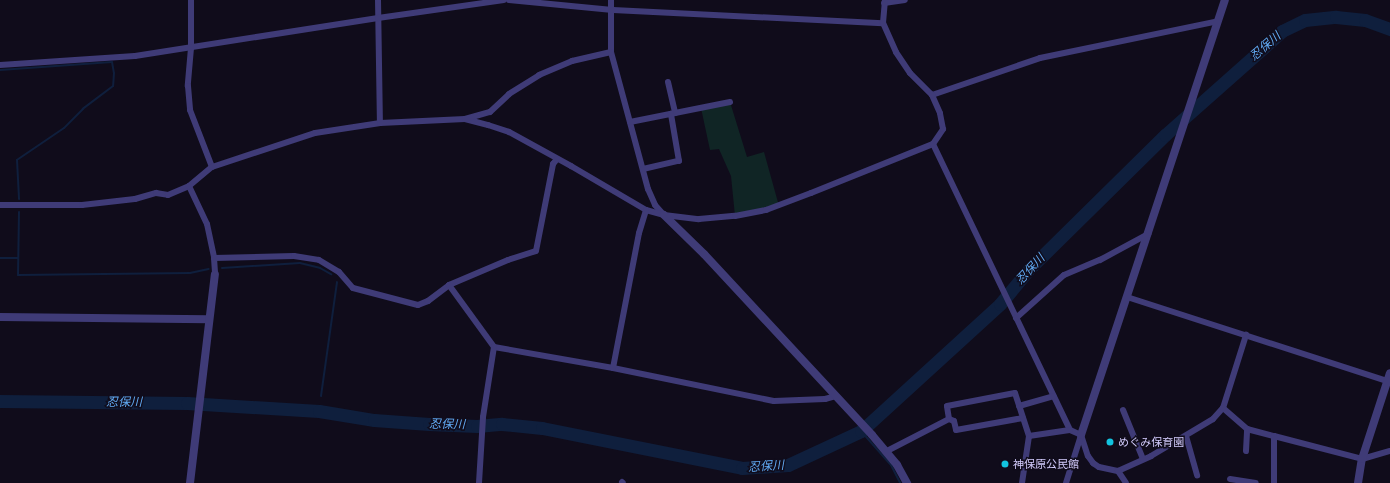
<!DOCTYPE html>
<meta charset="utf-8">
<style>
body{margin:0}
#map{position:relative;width:1390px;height:483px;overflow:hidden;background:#100c1b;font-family:Lato,"Noto Sans JP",sans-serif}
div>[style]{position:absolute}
.green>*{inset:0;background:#102525}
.stream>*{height:2px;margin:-1px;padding:0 1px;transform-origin:1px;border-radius:1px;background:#0f1f3d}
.river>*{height:13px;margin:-6.5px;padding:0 6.5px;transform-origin:6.5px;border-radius:6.5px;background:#0f1f3d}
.minor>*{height:6px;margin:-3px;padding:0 3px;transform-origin:3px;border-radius:3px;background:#3f3b77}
.tertiary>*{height:8px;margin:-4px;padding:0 4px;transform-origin:4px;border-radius:4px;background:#3f3b77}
.dots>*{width:11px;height:11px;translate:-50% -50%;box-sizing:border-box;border:2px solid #100c1b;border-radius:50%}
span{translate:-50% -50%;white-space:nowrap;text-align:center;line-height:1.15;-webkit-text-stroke:3px #100c1b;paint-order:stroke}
.poi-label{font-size:11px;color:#d2cbfb}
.left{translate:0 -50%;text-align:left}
.water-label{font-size:12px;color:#61aaf3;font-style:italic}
</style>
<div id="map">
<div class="green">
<i style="clip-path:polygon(730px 102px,747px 157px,764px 152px,779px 206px,735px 216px,731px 176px,719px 149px,710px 150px,701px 108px)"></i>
</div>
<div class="stream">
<i style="left:0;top:70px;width:112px;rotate:-4.1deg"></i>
<i style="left:112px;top:62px;width:11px;rotate:80deg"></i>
<i style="left:114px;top:73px;width:13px;rotate:94deg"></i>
<i style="left:113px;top:86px;width:38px;rotate:143deg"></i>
<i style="left:83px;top:109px;width:27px;rotate:135deg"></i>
<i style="left:64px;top:128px;width:57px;rotate:145.8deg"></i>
<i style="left:17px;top:160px;width:39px;rotate:87deg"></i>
<i style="left:19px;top:212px;width:63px;rotate:90.9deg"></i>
<i style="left:18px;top:275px;width:172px;rotate:-0.7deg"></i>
<i style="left:190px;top:273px;width:19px;rotate:-12deg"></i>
<i style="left:0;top:258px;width:18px"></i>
<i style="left:222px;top:268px;width:78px;rotate:-3.7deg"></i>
<i style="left:300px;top:263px;width:21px;rotate:14deg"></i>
<i style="left:320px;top:268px;width:13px;rotate:29deg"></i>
<i style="left:321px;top:396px;width:115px;rotate:-82deg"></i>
<i style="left:319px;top:411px;width:3px;rotate:-72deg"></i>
<i style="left:861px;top:431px;width:45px;rotate:48.6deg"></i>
<i style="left:891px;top:465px;width:20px;rotate:63deg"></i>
</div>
<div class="river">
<i style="left:0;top:401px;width:187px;rotate:0.6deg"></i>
<i style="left:187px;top:403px;width:132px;rotate:3.5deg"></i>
<i style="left:319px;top:411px;width:56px;rotate:9.3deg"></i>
<i style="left:374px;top:420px;width:55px;rotate:4.2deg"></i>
<i style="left:429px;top:424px;width:48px;rotate:2.4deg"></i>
<i style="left:477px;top:426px;width:25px;rotate:-5deg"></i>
<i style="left:502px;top:424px;width:40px;rotate:5.7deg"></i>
<i style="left:542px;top:428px;width:204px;rotate:11.3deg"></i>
<i style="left:742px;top:468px;width:46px;rotate:-3.7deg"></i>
<i style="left:788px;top:465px;width:81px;rotate:-25deg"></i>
<i style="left:861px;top:431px;width:188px;rotate:-42.4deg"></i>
<i style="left:1000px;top:304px;width:47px;rotate:-50.2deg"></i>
<i style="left:1030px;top:268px;width:190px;rotate:-44.6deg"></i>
<i style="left:1165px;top:135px;width:157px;rotate:-41.6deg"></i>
<i style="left:1282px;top:31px;width:25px;rotate:-26deg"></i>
<i style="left:1305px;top:20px;width:31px;rotate:-6deg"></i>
<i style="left:1336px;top:17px;width:29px;rotate:6deg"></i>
<i style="left:1365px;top:20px;width:27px;rotate:20deg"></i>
</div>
<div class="minor">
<i style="left:191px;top:0;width:48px;rotate:90deg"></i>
<i style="left:191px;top:48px;width:38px;rotate:95deg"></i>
<i style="left:188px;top:86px;width:24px;rotate:85deg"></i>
<i style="left:190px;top:110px;width:61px;rotate:68.9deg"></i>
<i style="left:378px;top:0;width:123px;rotate:89.1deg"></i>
<i style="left:509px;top:0;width:104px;rotate:5.5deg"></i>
<i style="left:613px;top:10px;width:270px;rotate:2.8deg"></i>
<i style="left:611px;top:0;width:52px;rotate:90deg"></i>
<i style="left:611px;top:52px;width:142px;rotate:74.9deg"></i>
<i style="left:648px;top:189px;width:17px;rotate:66deg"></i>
<i style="left:655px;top:205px;width:13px;rotate:48deg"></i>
<i style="left:884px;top:3px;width:21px;rotate:-8deg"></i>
<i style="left:0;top:65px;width:135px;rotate:-3.8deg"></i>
<i style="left:135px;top:56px;width:246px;rotate:-8.9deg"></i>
<i style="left:378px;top:18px;width:127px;rotate:-8.1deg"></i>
<i style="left:668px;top:82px;width:32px;rotate:77deg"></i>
<i style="left:932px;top:95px;width:114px;rotate:-18.9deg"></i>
<i style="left:1040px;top:58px;width:182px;rotate:-11.7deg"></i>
<i style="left:465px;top:119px;width:24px;rotate:15deg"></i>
<i style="left:488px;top:125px;width:22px;rotate:18deg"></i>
<i style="left:509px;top:132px;width:71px;rotate:28.7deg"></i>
<i style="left:571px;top:166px;width:87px;rotate:30.4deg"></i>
<i style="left:646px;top:210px;width:19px;rotate:16deg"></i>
<i style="left:664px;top:215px;width:35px;rotate:7deg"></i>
<i style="left:699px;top:219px;width:36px;rotate:-5deg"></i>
<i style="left:735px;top:216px;width:32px;rotate:-11deg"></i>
<i style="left:766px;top:210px;width:48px;rotate:-20.7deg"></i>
<i style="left:811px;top:193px;width:131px;rotate:-21.9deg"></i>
<i style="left:933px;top:144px;width:18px;rotate:-56deg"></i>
<i style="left:943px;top:129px;width:16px;rotate:-101deg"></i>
<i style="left:940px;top:113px;width:20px;rotate:-114deg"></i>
<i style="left:932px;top:95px;width:31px;rotate:-135deg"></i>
<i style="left:910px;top:73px;width:25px;rotate:-124deg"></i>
<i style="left:896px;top:52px;width:32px;rotate:-114deg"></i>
<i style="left:883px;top:23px;width:23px;rotate:-85deg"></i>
<i style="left:630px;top:122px;width:102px;rotate:-11.3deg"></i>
<i style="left:933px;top:144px;width:317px;rotate:64.4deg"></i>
<i style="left:1070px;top:430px;width:12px;rotate:24deg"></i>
<i style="left:1081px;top:435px;width:22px;rotate:72deg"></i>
<i style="left:1088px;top:456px;width:9px;rotate:54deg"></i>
<i style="left:1093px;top:463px;width:7px;rotate:34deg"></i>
<i style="left:1099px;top:467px;width:19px;rotate:12deg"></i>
<i style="left:1118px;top:471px;width:36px;rotate:-24deg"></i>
<i style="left:1151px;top:456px;width:72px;rotate:-30.8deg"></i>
<i style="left:1213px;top:419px;width:15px;rotate:-48deg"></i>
<i style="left:1223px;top:408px;width:77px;rotate:-72.5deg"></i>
<i style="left:643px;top:169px;width:37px;rotate:-13deg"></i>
<i style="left:679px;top:161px;width:48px;rotate:-99.7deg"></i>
<i style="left:189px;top:186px;width:42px;rotate:64.7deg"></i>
<i style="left:207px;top:224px;width:35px;rotate:78deg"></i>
<i style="left:214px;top:258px;width:16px;rotate:86deg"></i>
<i style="left:0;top:205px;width:82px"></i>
<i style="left:82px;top:205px;width:53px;rotate:-6.5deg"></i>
<i style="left:135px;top:199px;width:22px;rotate:-16deg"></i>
<i style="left:156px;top:193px;width:12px;rotate:9deg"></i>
<i style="left:168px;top:195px;width:23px;rotate:-23deg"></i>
<i style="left:189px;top:186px;width:30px;rotate:-40deg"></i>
<i style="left:212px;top:167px;width:108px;rotate:-18.3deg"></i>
<i style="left:315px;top:133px;width:66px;rotate:-8.7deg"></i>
<i style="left:380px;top:123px;width:85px;rotate:-2.7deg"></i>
<i style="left:465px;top:119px;width:26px;rotate:-16deg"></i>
<i style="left:490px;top:112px;width:26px;rotate:-43deg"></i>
<i style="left:509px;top:94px;width:36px;rotate:-32deg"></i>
<i style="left:539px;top:75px;width:36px;rotate:-23deg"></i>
<i style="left:572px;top:61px;width:40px;rotate:-13deg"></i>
<i style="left:214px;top:258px;width:80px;rotate:-1.4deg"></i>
<i style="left:294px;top:256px;width:25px;rotate:9deg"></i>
<i style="left:319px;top:260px;width:23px;rotate:31deg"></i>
<i style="left:339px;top:272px;width:21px;rotate:49deg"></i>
<i style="left:353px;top:288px;width:67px;rotate:14.7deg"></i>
<i style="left:418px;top:305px;width:11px;rotate:-22deg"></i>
<i style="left:428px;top:301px;width:26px;rotate:-37deg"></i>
<i style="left:449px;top:285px;width:64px;rotate:-23deg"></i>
<i style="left:508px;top:260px;width:29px;rotate:-18deg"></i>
<i style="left:536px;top:251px;width:89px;rotate:-78.9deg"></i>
<i style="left:553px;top:164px;width:6px;rotate:-51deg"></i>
<i style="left:449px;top:285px;width:77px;rotate:54deg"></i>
<i style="left:494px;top:347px;width:121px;rotate:10deg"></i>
<i style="left:613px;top:368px;width:164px;rotate:11.6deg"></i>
<i style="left:774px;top:401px;width:51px;rotate:-2.2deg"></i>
<i style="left:825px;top:399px;width:11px;rotate:-15deg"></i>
<i style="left:1127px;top:297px;width:276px;rotate:17.9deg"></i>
<i style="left:1016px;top:318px;width:64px;rotate:-41.9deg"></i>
<i style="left:1064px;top:275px;width:39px;rotate:-23deg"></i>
<i style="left:1100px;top:260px;width:55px;rotate:-28.4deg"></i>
<i style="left:613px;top:368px;width:137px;rotate:-79.1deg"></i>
<i style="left:639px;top:233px;width:24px;rotate:-73deg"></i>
<i style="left:1019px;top:406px;width:36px;rotate:-16deg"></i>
<i style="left:1223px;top:408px;width:32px;rotate:41deg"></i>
<i style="left:1247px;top:429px;width:28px;rotate:15deg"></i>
<i style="left:1274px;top:436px;width:91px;rotate:14.6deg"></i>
<i style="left:1362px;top:459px;width:29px;rotate:-16deg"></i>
<i style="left:1123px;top:410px;width:53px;rotate:67.8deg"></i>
<i style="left:949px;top:419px;width:5px;rotate:22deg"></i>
<i style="left:954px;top:421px;width:9px;rotate:77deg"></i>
<i style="left:956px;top:430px;width:68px;rotate:-10.2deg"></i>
<i style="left:1186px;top:436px;width:41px;rotate:74.2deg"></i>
<i style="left:1274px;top:436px;width:47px;rotate:90deg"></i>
<i style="left:887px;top:451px;width:70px;rotate:-27.3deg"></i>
<i style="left:949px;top:419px;width:13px;rotate:-99deg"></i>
<i style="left:947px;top:406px;width:69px;rotate:-10.8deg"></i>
<i style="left:1015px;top:393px;width:45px;rotate:72deg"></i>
<i style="left:1029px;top:436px;width:41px;rotate:-8.3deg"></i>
<i style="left:1246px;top:451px;width:22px;rotate:-87deg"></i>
<i style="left:1118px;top:471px;width:14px;rotate:56deg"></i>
<i style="left:1230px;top:479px;width:26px;rotate:9deg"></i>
<i style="left:622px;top:482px;width:1px;rotate:45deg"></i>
<i style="left:479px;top:483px;width:66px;rotate:-86.5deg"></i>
<i style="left:483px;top:417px;width:71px;rotate:-81.1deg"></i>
<i style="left:1022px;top:483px;width:48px;rotate:-81.5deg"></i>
<i style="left:1066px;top:483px;width:50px;rotate:-72.6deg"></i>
</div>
<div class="tertiary">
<i style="left:664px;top:215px;width:56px;rotate:44.3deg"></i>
<i style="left:704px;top:254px;width:247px;rotate:47.1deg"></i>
<i style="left:872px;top:435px;width:39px;rotate:50deg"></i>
<i style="left:897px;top:465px;width:21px;rotate:61deg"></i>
<i style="left:0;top:317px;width:208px;rotate:0.6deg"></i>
<i style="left:1081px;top:435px;width:458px;rotate:-71.7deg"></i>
<i style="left:190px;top:483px;width:210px;rotate:-83.2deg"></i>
<i style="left:1358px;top:483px;width:24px;rotate:-81deg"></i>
<i style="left:1362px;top:459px;width:90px;rotate:-72deg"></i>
</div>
<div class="dots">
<i style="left:1110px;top:442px;background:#12c4e0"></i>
<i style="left:1005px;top:464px;background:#12c4e0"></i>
</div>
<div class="poi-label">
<span class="left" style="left:1118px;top:442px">めぐみ保育園</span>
<span class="left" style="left:1013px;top:464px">神保原公民館</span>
</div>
<div class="water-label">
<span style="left:1265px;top:46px;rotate:-41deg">忍保川</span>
<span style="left:1030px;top:269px;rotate:-47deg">忍保川</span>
<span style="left:124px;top:402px">忍保川</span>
<span style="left:447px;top:424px;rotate:1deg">忍保川</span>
<span style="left:766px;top:466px;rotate:-4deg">忍保川</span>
</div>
</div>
